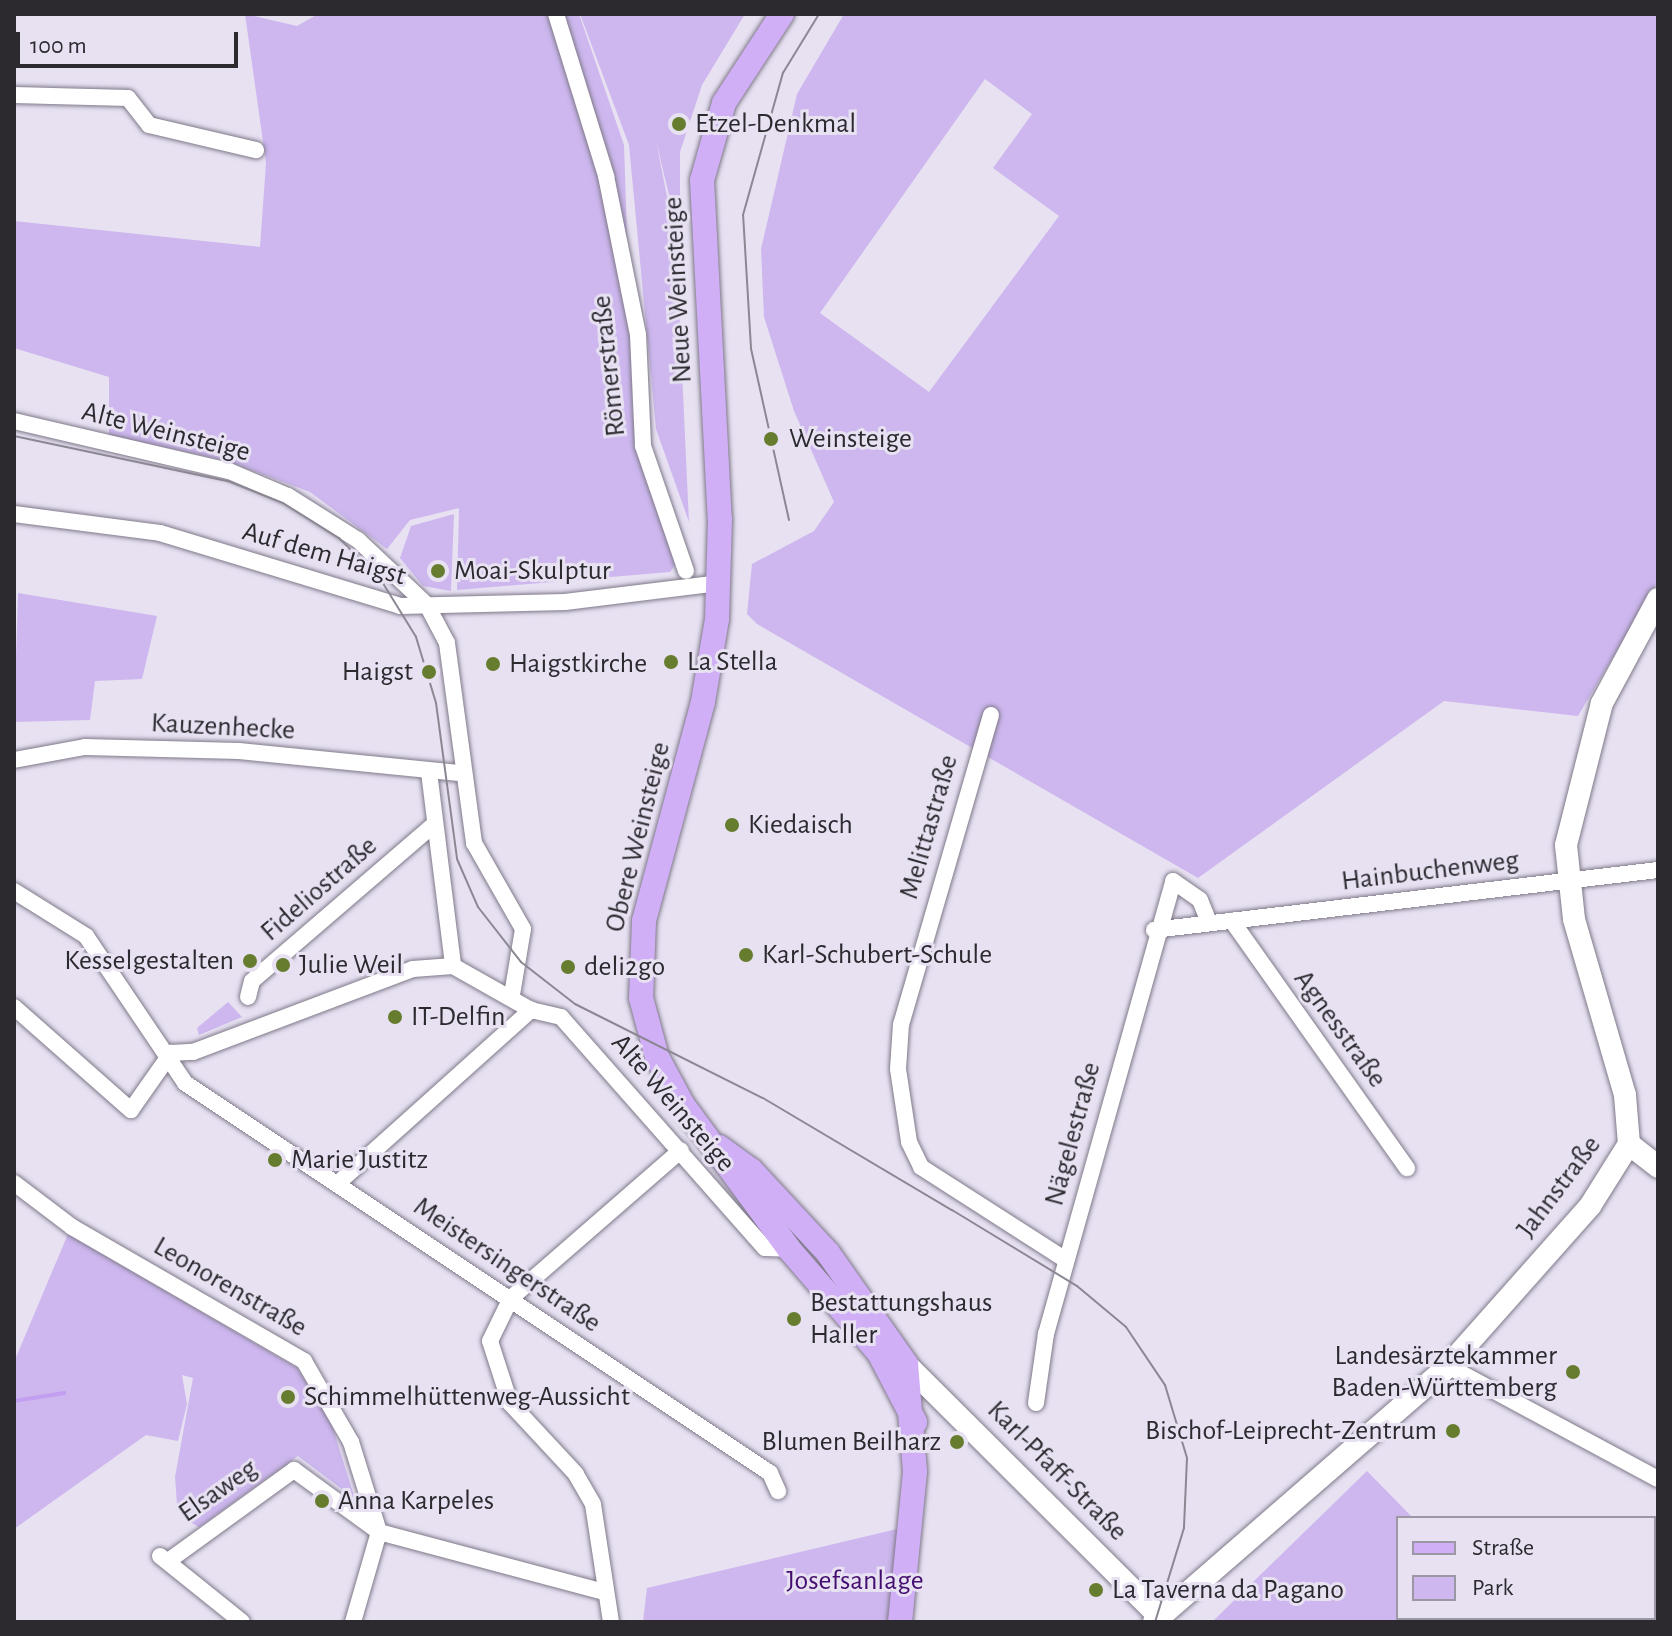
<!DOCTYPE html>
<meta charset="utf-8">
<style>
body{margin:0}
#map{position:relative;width:1672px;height:1636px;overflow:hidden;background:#e7e1f2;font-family:"Alegreya Sans",sans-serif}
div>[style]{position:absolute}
.green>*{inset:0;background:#cdb7ee}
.stream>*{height:4px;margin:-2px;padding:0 2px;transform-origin:2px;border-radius:2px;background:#c39ff2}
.roads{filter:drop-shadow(0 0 2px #7f7989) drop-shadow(0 0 2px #7f7989)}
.street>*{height:16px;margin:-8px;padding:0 8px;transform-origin:8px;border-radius:8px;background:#fff}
.secondary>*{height:22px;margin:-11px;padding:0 11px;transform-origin:11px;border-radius:11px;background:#fff}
.primary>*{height:24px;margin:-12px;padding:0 12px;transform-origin:12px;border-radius:12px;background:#d0aff6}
.tram>*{height:2px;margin:-1px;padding:0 1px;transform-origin:1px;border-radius:1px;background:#8c8793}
.dots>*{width:22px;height:22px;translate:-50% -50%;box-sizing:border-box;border:4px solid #e7e1f2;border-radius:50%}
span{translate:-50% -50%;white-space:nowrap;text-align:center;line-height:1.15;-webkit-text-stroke:6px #e7e1f2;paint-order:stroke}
.poi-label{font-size:28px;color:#2c292f}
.left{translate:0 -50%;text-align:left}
.right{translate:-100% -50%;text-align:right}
.street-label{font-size:28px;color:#2c292f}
.park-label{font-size:28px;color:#440d70}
.frame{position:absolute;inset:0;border:16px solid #2c292f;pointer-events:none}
.legend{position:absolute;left:1396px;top:1516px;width:260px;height:104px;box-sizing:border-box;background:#e7e1f2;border:2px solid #9c97a4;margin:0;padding:10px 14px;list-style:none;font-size:24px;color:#2c292f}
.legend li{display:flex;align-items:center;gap:16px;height:40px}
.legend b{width:40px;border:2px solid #9c97a4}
.scale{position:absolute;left:16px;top:32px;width:222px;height:36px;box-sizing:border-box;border:4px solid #2c292f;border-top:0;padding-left:10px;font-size:24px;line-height:28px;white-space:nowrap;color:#2c292f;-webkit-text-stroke:6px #e7e1f2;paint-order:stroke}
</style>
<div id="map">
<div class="green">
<i style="clip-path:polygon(245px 14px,297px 26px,318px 14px,579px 14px,624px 145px,633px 418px,682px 556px,670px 572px,457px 590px,459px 508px,410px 520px,387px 549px,310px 492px,227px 461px,109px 435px,109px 377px,14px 348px,14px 221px,260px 247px,266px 163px)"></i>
<i style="clip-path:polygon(580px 14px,745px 14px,702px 85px,680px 152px,680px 196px,669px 195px,656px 141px,676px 242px,689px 522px,656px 429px,629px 145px)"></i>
<i style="clip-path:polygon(evenodd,844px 14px,1658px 14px,1658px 581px,1578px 716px,1444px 701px,1198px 878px,757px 624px,747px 614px,752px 564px,814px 531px,834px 502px,794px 411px,764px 317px,761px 249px,797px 94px,844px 14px,985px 79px,1032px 114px,993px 168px,1059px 216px,929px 392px,820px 313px,985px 79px)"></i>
<i style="clip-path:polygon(454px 514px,451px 591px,423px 586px,400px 558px,411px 526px)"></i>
<i style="clip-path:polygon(18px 593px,157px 616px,142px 679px,95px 681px,90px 720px,14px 722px)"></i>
<i style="clip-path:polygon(228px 1002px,242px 1017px,199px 1035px,197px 1028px)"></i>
<i style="clip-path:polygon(68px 1234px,297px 1368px,330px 1419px,355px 1499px,298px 1456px,199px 1527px,188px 1521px,177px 1504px,175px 1477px,193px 1378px,182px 1375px,187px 1404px,178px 1441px,146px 1435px,14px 1529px,14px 1362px)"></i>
<i style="clip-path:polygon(1367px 1471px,1413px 1518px,1398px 1518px,1398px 1618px,1487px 1622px,1212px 1622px)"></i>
<i style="clip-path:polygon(910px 1526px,888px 1622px,643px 1622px,647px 1588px)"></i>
</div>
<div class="stream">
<i style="left:14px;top:1401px;width:51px;rotate:-9.1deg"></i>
</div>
<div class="roads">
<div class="street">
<i style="left:556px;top:14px;width:170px;rotate:72.8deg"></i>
<i style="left:606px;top:176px;width:162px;rotate:78.6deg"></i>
<i style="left:638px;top:335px;width:111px;rotate:87.4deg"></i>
<i style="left:643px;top:446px;width:132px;rotate:71deg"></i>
<i style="left:14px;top:95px;width:114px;rotate:1.5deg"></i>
<i style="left:128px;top:98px;width:34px;rotate:52deg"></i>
<i style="left:149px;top:125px;width:110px;rotate:13.2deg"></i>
<i style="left:14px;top:421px;width:221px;rotate:13.1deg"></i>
<i style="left:229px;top:471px;width:64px;rotate:23deg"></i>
<i style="left:288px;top:496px;width:83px;rotate:32.2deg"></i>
<i style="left:358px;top:540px;width:95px;rotate:43.3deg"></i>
<i style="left:427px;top:605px;width:43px;rotate:62.2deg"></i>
<i style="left:447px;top:643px;width:202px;rotate:82.3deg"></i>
<i style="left:474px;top:843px;width:99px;rotate:60.3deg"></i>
<i style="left:523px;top:929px;width:67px;rotate:99.5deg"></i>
<i style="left:14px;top:514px;width:147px;rotate:7.4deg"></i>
<i style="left:160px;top:533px;width:251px;rotate:16.9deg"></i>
<i style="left:400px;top:606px;width:165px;rotate:-1.4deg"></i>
<i style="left:565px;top:602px;width:155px;rotate:-7deg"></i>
<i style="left:991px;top:715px;width:322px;rotate:106.2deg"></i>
<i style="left:901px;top:1024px;width:45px;rotate:93.8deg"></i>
<i style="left:898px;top:1069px;width:74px;rotate:81.4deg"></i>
<i style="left:909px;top:1142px;width:28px;rotate:64deg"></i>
<i style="left:921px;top:1167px;width:172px;rotate:32.7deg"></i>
<i style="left:14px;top:760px;width:72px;rotate:-10.4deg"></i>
<i style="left:85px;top:747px;width:154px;rotate:1.5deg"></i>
<i style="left:239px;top:751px;width:221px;rotate:5.7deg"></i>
<i style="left:429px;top:772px;width:195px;rotate:82.9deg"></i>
<i style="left:14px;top:891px;width:85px;rotate:32deg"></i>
<i style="left:86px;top:936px;width:177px;rotate:56deg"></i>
<i style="left:185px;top:1083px;width:703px;rotate:33.69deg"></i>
<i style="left:770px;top:1473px;width:20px;rotate:66deg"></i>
<i style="left:1232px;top:921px;width:303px;rotate:54.7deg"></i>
<i style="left:1154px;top:930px;width:508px;rotate:-6.79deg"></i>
<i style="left:453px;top:966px;width:90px;rotate:29.4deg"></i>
<i style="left:531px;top:1010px;width:31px;rotate:13deg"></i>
<i style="left:561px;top:1017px;width:308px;rotate:48.6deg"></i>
<i style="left:765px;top:1248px;width:24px;rotate:2deg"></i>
<i style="left:248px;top:997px;width:16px;rotate:-76deg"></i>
<i style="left:252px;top:981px;width:238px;rotate:-40.7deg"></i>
<i style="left:14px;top:1007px;width:156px;rotate:41.4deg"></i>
<i style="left:131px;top:1110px;width:70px;rotate:-54.9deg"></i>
<i style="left:171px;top:1053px;width:22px;rotate:-3deg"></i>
<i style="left:193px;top:1052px;width:235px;rotate:-20.7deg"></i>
<i style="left:413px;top:969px;width:40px;rotate:-4.3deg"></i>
<i style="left:14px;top:1183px;width:73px;rotate:37.2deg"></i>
<i style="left:72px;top:1227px;width:268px;rotate:30deg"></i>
<i style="left:304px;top:1361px;width:94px;rotate:59.9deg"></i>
<i style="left:351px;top:1442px;width:94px;rotate:72.7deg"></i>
<i style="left:379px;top:1532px;width:94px;rotate:106.1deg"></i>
<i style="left:337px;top:1184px;width:261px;rotate:-41.9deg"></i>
<i style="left:1448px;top:1366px;width:238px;rotate:28.3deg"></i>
<i style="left:1036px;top:1403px;width:70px;rotate:-81.8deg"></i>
<i style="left:1046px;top:1334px;width:470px;rotate:-74.3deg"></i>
<i style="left:1173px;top:881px;width:33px;rotate:35deg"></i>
<i style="left:1200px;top:900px;width:24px;rotate:68deg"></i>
<i style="left:160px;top:1556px;width:105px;rotate:38.8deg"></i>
<i style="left:171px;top:1559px;width:152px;rotate:-35.9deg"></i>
<i style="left:294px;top:1470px;width:105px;rotate:36.1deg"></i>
<i style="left:379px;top:1532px;width:233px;rotate:14.9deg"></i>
<i style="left:1654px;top:1561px;width:6px;rotate:-51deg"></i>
<i style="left:611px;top:1622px;width:119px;rotate:-98.7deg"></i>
<i style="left:593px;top:1504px;width:34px;rotate:-120deg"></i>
<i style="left:576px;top:1474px;width:97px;rotate:-132.9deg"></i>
<i style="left:510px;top:1403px;width:65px;rotate:-107.9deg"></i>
<i style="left:490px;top:1341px;width:48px;rotate:-64deg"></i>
<i style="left:511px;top:1298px;width:225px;rotate:-41deg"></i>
<i style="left:1600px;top:1622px;width:6px;rotate:-45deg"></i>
</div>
<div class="secondary">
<i style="left:1629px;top:1144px;width:37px;rotate:38deg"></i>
<i style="left:906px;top:1364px;width:359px;rotate:44.9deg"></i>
<i style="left:1154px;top:1622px;width:390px;rotate:-41deg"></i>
<i style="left:1448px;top:1366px;width:214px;rotate:-48.4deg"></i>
<i style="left:1590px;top:1206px;width:73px;rotate:-57.8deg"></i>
<i style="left:1629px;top:1144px;width:49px;rotate:-94.7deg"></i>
<i style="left:1625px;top:1095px;width:183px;rotate:-106.2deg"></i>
<i style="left:1574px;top:919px;width:74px;rotate:-96.2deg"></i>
<i style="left:1566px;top:845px;width:146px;rotate:-75.8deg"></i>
<i style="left:1602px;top:703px;width:118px;rotate:-61.7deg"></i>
</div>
<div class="primary">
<i style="left:782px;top:14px;width:106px;rotate:123.1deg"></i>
<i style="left:724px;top:103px;width:80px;rotate:105.9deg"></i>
<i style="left:702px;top:180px;width:339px;rotate:87deg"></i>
<i style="left:720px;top:519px;width:100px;rotate:91.7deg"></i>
<i style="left:717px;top:619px;width:84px;rotate:99.6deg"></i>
<i style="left:703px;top:702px;width:227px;rotate:105.1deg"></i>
<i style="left:644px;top:921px;width:77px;rotate:92.2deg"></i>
<i style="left:641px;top:998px;width:61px;rotate:74.8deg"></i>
<i style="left:657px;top:1057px;width:55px;rotate:61.6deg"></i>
<i style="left:683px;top:1105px;width:179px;rotate:53.6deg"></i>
<i style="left:789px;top:1249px;width:138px;rotate:49.1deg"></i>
<i style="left:879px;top:1353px;width:78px;rotate:62.4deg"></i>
<i style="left:719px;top:1147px;width:39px;rotate:36deg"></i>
<i style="left:751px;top:1170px;width:113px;rotate:47.1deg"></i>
<i style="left:828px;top:1253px;width:136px;rotate:54.9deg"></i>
<i style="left:906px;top:1364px;width:108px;rotate:85.2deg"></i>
<i style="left:915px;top:1472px;width:151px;rotate:95.7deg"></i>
</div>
</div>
<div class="tram">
<i style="left:14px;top:436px;width:219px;rotate:11.9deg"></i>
<i style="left:228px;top:481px;width:59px;rotate:21.8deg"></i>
<i style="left:283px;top:503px;width:66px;rotate:32deg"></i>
<i style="left:339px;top:538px;width:59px;rotate:45deg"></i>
<i style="left:381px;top:580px;width:67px;rotate:58.4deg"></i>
<i style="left:416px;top:637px;width:69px;rotate:73.1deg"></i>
<i style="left:436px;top:703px;width:157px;rotate:82.3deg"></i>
<i style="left:457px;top:859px;width:52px;rotate:66.4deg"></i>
<i style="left:478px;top:907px;width:70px;rotate:52deg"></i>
<i style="left:521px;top:962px;width:68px;rotate:37.9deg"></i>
<i style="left:575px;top:1004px;width:210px;rotate:26.6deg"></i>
<i style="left:763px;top:1098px;width:220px;rotate:30.7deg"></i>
<i style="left:952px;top:1210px;width:146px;rotate:31.3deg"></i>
<i style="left:1077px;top:1286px;width:64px;rotate:39.9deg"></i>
<i style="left:1126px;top:1327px;width:70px;rotate:56.1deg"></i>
<i style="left:1165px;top:1385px;width:76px;rotate:73.2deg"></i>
<i style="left:1187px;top:1458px;width:70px;rotate:92.5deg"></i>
<i style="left:1184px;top:1528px;width:98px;rotate:107.1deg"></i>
<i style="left:789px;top:520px;width:176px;rotate:-102.5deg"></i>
<i style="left:751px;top:348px;width:133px;rotate:-93.4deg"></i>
<i style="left:743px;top:215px;width:148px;rotate:-74.3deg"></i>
<i style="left:783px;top:73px;width:69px;rotate:-58.6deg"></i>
</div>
<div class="dots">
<i style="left:679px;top:124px;background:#667c2e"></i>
<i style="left:771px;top:439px;background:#667c2e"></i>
<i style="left:438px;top:571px;background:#667c2e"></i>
<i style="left:671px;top:662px;background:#667c2e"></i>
<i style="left:493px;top:664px;background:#667c2e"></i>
<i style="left:429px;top:672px;background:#667c2e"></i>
<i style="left:732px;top:825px;background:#667c2e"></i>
<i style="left:746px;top:955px;background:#667c2e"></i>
<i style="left:250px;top:961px;background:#667c2e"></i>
<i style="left:283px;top:965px;background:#667c2e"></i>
<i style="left:568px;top:967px;background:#667c2e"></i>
<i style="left:395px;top:1017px;background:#667c2e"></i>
<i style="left:275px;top:1160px;background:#667c2e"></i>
<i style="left:794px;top:1319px;background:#667c2e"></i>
<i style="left:1573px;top:1372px;background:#667c2e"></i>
<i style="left:288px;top:1397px;background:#667c2e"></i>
<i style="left:1453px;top:1431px;background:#667c2e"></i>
<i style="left:957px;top:1442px;background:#667c2e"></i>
<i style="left:322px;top:1501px;background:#667c2e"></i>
<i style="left:1096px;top:1590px;background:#667c2e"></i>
</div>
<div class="poi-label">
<span class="left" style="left:695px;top:124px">Etzel-Denkmal</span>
<span class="left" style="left:789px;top:439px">Weinsteige</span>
<span class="left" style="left:454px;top:571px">Moai-Skulptur</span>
<span class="left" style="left:687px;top:662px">La Stella</span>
<span class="left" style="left:509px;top:664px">Haigstkirche</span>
<span class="right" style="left:413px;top:672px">Haigst</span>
<span class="left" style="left:748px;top:825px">Kiedaisch</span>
<span class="left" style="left:762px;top:955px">Karl-Schubert-Schule</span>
<span class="right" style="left:234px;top:961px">Kesselgestalten</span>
<span class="left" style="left:299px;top:965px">Julie Weil</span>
<span class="left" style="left:584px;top:967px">deli2go</span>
<span class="left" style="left:411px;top:1017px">IT-Delfin</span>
<span class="left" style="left:291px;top:1160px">Marie Justitz</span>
<span class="left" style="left:810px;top:1319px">Bestattungshaus<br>Haller</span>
<span class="right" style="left:1557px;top:1372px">Landesärztekammer<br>Baden-Württemberg</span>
<span class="left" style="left:304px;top:1397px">Schimmelhüttenweg-Aussicht</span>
<span class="right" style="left:1437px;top:1431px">Bischof-Leiprecht-Zentrum</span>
<span class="right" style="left:941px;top:1442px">Blumen Beilharz</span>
<span class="left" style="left:338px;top:1501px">Anna Karpeles</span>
<span class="left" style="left:1112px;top:1590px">La Taverna da Pagano</span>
</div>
<div class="street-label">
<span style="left:678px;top:290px;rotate:-93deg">Neue Weinsteige</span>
<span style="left:609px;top:366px;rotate:-96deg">Römerstraße</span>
<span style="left:166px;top:432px;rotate:14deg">Alte Weinsteige</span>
<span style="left:324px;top:554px;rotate:16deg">Auf dem Haigst</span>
<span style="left:223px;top:727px;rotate:3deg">Kauzenhecke</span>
<span style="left:929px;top:827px;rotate:-74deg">Melittastraße</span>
<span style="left:638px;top:837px;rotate:-76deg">Obere Weinsteige</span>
<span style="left:1430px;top:871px;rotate:-7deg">Hainbuchenweg</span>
<span style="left:319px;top:889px;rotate:-41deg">Fideliostraße</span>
<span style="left:1340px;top:1029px;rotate:54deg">Agnesstraße</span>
<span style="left:673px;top:1103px;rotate:49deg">Alte Weinsteige</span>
<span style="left:1073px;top:1134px;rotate:-75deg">Nägelestraße</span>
<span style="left:1559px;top:1187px;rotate:-53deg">Jahnstraße</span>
<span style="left:507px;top:1265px;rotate:34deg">Meistersingerstraße</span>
<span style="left:230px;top:1287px;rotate:30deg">Leonorenstraße</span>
<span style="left:1057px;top:1471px;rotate:45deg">Karl-Pfaff-Straße</span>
<span style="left:218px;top:1491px;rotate:-35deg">Elsaweg</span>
</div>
<div class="park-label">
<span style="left:855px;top:1581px">Josefsanlage</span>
</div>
<div class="frame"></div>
<ul class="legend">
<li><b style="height:10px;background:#d0aff6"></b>Straße</li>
<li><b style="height:22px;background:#cdb7ee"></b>Park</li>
</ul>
<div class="scale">100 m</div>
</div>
